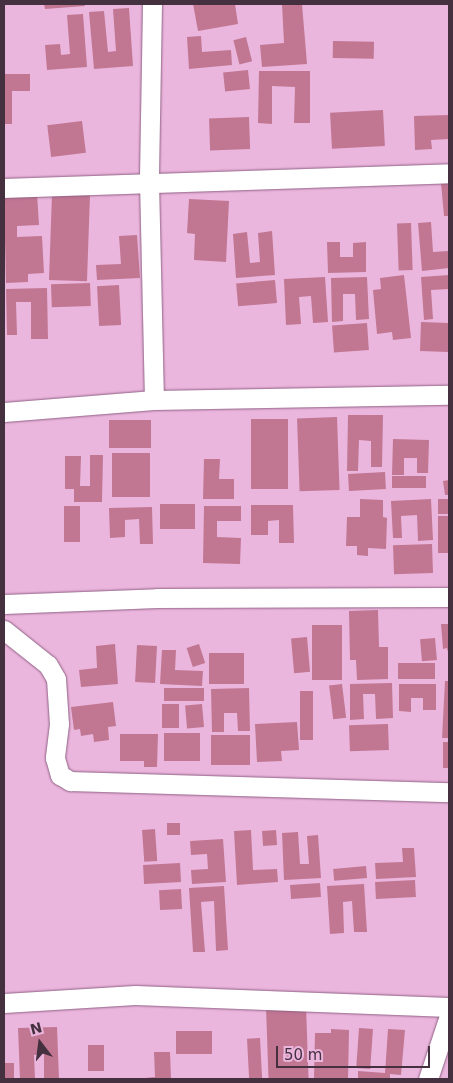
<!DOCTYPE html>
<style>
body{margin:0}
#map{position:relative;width:453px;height:1083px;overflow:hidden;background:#ebb6dd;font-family:"DejaVu Sans",sans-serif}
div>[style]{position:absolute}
.building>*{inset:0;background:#c17692;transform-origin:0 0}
.roads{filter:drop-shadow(0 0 1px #906185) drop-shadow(0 0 1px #906185)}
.minor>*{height:19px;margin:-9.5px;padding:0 9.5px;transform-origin:9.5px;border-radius:9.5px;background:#fff}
span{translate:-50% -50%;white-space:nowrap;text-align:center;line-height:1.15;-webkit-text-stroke:4px #ebb6dd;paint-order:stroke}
.frame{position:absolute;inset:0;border:5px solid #453040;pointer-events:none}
.north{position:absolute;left:15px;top:1018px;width:50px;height:50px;-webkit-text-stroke:4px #ebb6dd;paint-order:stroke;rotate:345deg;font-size:14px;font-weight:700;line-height:20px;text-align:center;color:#453040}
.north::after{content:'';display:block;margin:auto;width:18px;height:22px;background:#453040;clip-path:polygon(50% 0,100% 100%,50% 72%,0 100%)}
.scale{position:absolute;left:276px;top:1046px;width:154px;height:22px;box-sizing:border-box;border:2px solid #453040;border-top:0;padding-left:6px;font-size:15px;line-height:18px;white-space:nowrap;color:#453040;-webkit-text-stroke:4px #ebb6dd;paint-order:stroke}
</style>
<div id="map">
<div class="building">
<i style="clip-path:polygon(44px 4px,84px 4px,85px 6px,45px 9px)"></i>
<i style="clip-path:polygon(193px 4px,235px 4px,238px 24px,198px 31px)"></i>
<i style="clip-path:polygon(282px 4px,302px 4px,307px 64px,262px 67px,260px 45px,284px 43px)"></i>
<i style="clip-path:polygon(129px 8px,133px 66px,94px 69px,89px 12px,104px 11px,108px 52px,116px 51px,113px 9px)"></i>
<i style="clip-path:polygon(83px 14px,87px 67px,47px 70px,45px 45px,60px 44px,61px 55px,70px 54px,67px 15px)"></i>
<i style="clip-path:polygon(201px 36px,202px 52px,231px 50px,232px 65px,189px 69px,187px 37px)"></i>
<i style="left:246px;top:37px;width:25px;height:13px;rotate:76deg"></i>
<i style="left:333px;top:41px;width:41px;height:17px;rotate:1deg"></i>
<i style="left:248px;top:70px;width:19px;height:25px;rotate:84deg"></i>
<i style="clip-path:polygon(259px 71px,310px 71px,310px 123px,294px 123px,295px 87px,272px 86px,272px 124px,258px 123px)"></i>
<i style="clip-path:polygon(4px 74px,30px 74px,30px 91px,12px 91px,12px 124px,4px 124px)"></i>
<i style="left:383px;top:110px;width:36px;height:53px;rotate:87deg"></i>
<i style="clip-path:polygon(449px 115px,449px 139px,431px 140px,432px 149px,415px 150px,414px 116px)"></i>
<i style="left:249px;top:117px;width:32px;height:40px;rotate:88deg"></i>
<i style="left:82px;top:121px;width:32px;height:35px;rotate:83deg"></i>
<i style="clip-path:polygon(449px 182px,449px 216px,444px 216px,441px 183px)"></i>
<i style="clip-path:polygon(37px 193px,39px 225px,17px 226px,17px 237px,42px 236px,44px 273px,28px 274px,28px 282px,6px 283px,4px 195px)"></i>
<i style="left:52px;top:194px;width:38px;height:86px;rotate:2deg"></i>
<i style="clip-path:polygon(189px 199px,229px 201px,226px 262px,194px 260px,195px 234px,187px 233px)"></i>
<i style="clip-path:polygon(431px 222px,433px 252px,449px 251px,449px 268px,422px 271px,418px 223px)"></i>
<i style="left:411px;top:223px;width:47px;height:14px;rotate:88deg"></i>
<i style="clip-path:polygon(272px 231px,275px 275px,236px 278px,233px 234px,247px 232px,250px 263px,260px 262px,258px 233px)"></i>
<i style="clip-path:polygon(137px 235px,140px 278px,97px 280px,96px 265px,121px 264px,119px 236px)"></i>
<i style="clip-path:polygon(327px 242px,340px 242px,340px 257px,353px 257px,353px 243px,366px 242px,366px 272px,328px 273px)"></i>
<i style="clip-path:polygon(404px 275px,411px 338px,393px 340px,392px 332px,377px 334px,373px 290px,381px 289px,380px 278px)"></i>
<i style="clip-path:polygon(449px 275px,449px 289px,431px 290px,433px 319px,424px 320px,421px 277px)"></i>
<i style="clip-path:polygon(325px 277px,328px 322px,313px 323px,311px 296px,299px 297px,301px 324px,286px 325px,284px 279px)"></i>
<i style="clip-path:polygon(367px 277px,369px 319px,356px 320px,355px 294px,343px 294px,343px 321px,332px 322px,331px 278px)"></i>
<i style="left:275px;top:280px;width:23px;height:39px;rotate:85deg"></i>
<i style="left:90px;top:283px;width:23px;height:39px;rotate:88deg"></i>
<i style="left:119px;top:285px;width:40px;height:22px;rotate:87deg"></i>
<i style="clip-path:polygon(47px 288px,48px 339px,31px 339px,31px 302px,16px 302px,17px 335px,7px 335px,6px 289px)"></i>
<i style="left:421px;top:322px;width:28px;height:29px;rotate:2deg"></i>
<i style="left:367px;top:323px;width:27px;height:35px;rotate:86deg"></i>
<i style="clip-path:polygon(348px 415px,383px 415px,382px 467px,371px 467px,371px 441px,359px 440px,358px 471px,347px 471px)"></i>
<i style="left:337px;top:417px;width:73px;height:40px;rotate:88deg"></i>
<i style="left:251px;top:419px;width:37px;height:70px"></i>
<i style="left:109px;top:420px;width:42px;height:28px"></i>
<i style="clip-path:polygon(393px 439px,429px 440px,428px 473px,417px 473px,417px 458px,404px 458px,404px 475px,392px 475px)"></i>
<i style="left:112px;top:453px;width:38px;height:44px"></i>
<i style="clip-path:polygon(90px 455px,103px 455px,102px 502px,74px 502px,74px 489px,65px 489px,65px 456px,81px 456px,80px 486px,90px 486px)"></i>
<i style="clip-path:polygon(204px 459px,220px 459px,219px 479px,234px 479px,234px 499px,203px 499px)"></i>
<i style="left:385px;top:472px;width:17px;height:37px;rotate:87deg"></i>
<i style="left:392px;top:476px;width:34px;height:12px"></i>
<i style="clip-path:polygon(449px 480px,449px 495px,445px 495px,443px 481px)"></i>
<i style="clip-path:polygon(360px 499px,383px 500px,383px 517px,387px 518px,386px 549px,368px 548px,368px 556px,357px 555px,357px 546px,346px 546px,347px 517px,360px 517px)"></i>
<i style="clip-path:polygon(431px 499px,433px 540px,418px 541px,417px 515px,401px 516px,402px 538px,393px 538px,391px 501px)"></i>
<i style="left:449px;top:499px;width:15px;height:11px;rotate:90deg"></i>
<i style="left:160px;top:504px;width:35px;height:25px"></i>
<i style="clip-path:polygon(251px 505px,293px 505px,294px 543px,279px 543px,279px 520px,268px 521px,268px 535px,251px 535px)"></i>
<i style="left:64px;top:506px;width:16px;height:36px"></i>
<i style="clip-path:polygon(204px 506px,241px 506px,241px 521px,217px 521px,217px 537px,241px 538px,240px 564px,203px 563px)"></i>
<i style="clip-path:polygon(152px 507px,153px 544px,140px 544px,139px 519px,125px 520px,125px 537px,110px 538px,109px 508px)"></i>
<i style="left:438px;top:516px;width:11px;height:37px"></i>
<i style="left:432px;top:544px;width:29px;height:39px;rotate:88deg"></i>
<i style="clip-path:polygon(378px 610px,379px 647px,388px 647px,388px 679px,357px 680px,356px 660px,350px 660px,349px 611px)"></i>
<i style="clip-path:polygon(441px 624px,449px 624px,449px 656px,447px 648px,443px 649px)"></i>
<i style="left:342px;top:625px;width:55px;height:30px;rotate:90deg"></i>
<i style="left:307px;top:637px;width:35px;height:16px;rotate:85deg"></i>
<i style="left:435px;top:638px;width:22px;height:15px;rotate:85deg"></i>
<i style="clip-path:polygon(115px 644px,118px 684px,81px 687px,79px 670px,97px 668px,96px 646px)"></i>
<i style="left:199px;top:644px;width:20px;height:13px;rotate:72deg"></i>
<i style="left:137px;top:645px;width:20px;height:37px;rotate:3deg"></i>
<i style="clip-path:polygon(162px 650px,176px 650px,175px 670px,203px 671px,202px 686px,160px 684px)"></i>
<i style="left:209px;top:653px;width:35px;height:31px"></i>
<i style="left:398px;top:663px;width:37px;height:16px"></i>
<i style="clip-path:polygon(445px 681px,449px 681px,449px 738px,442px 738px)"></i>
<i style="clip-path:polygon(392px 683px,393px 718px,376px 719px,375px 694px,363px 694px,364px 719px,350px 720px,350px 684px)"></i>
<i style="left:342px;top:684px;width:34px;height:13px;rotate:83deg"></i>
<i style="clip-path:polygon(399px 684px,436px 684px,436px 710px,423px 710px,423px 698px,411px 698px,411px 712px,399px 711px)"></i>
<i style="left:204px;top:688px;width:13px;height:40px;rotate:90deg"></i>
<i style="clip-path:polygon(249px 688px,250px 731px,238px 731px,237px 713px,224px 713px,224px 732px,212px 732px,211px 689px)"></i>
<i style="left:300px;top:691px;width:13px;height:49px"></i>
<i style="clip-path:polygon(113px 702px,116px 726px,108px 727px,109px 740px,94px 742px,93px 734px,81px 736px,80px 729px,74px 730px,71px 707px)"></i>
<i style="left:162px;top:704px;width:17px;height:24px"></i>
<i style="left:202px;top:704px;width:23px;height:17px;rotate:85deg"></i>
<i style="clip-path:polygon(297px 722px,299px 750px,281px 751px,282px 761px,257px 762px,255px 724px)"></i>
<i style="left:388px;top:724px;width:26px;height:39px;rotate:88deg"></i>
<i style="left:164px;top:733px;width:36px;height:28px"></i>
<i style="clip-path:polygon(120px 734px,158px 734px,157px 767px,144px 767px,144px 761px,120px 761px)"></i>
<i style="left:211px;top:735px;width:39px;height:30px"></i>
<i style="left:443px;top:742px;width:6px;height:26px"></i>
<i style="left:180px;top:823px;width:12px;height:13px;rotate:90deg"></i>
<i style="left:155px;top:829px;width:32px;height:13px;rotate:86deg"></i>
<i style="clip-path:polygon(251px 830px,253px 870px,277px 869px,278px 882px,237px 885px,234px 831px)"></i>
<i style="left:276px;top:830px;width:15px;height:14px;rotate:86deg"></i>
<i style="clip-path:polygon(298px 832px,300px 864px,309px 864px,307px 836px,318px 835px,321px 878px,284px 880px,282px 833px)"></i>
<i style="clip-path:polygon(223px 839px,226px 882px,192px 884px,191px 870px,208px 869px,207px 854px,191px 855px,190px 841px)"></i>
<i style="clip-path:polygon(402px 848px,414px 848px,416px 877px,376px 879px,375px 863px,403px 862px)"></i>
<i style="left:180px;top:863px;width:19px;height:37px;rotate:87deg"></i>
<i style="left:366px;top:866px;width:12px;height:33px;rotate:85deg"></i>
<i style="left:415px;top:880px;width:17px;height:40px;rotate:87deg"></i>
<i style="left:320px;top:883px;width:14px;height:30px;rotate:86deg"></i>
<i style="clip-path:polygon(364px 884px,367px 932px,354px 932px,352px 901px,343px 902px,344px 933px,330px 934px,327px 886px)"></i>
<i style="clip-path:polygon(224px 886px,228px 950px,216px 951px,214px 901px,201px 902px,205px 952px,193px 952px,189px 888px)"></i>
<i style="left:181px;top:889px;width:20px;height:22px;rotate:87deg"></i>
<i style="left:306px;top:1006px;width:73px;height:40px;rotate:88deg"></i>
<i style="clip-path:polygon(57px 1027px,59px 1079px,44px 1079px,44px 1054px,34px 1055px,35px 1079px,20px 1079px,18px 1028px)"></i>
<i style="left:359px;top:1028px;width:14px;height:40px;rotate:4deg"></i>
<i style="clip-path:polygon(331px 1029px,349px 1030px,348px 1079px,314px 1079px,315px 1033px,331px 1033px)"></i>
<i style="clip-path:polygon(388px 1029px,405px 1030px,401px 1075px,390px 1074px,390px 1079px,358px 1079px,358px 1071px,385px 1073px)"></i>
<i style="left:212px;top:1031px;width:23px;height:36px;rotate:90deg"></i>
<i style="left:260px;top:1038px;width:41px;height:13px;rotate:87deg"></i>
<i style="left:104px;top:1045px;width:26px;height:16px;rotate:90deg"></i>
<i style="clip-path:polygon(154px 1052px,170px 1052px,171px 1079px,135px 1079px,155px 1077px)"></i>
<i style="left:14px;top:1063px;width:16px;height:10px;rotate:90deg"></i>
</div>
<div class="roads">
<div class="minor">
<i style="left:152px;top:4px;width:177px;rotate:91deg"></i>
<i style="left:149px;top:181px;width:219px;rotate:88.7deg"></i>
<i style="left:4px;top:188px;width:445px;rotate:-1.9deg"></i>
<i style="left:4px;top:412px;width:150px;rotate:-4.6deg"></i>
<i style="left:154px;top:400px;width:295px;rotate:-1deg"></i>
<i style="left:4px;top:604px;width:153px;rotate:-2.2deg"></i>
<i style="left:157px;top:598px;width:292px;rotate:-0.2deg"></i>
<i style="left:4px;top:630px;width:56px;rotate:38.5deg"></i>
<i style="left:48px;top:665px;width:16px;rotate:60deg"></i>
<i style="left:56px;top:679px;width:45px;rotate:86.2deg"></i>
<i style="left:59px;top:724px;width:34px;rotate:97deg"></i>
<i style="left:55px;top:758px;width:18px;rotate:74deg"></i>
<i style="left:60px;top:775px;width:12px;rotate:31deg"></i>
<i style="left:70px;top:781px;width:379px;rotate:1.7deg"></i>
<i style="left:4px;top:1003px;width:131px;rotate:-3.5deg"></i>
<i style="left:135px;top:995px;width:314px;rotate:2.2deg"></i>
<i style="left:428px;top:1079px;width:66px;rotate:-71.6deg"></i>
</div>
</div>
<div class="frame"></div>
<div class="north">N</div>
<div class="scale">50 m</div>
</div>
